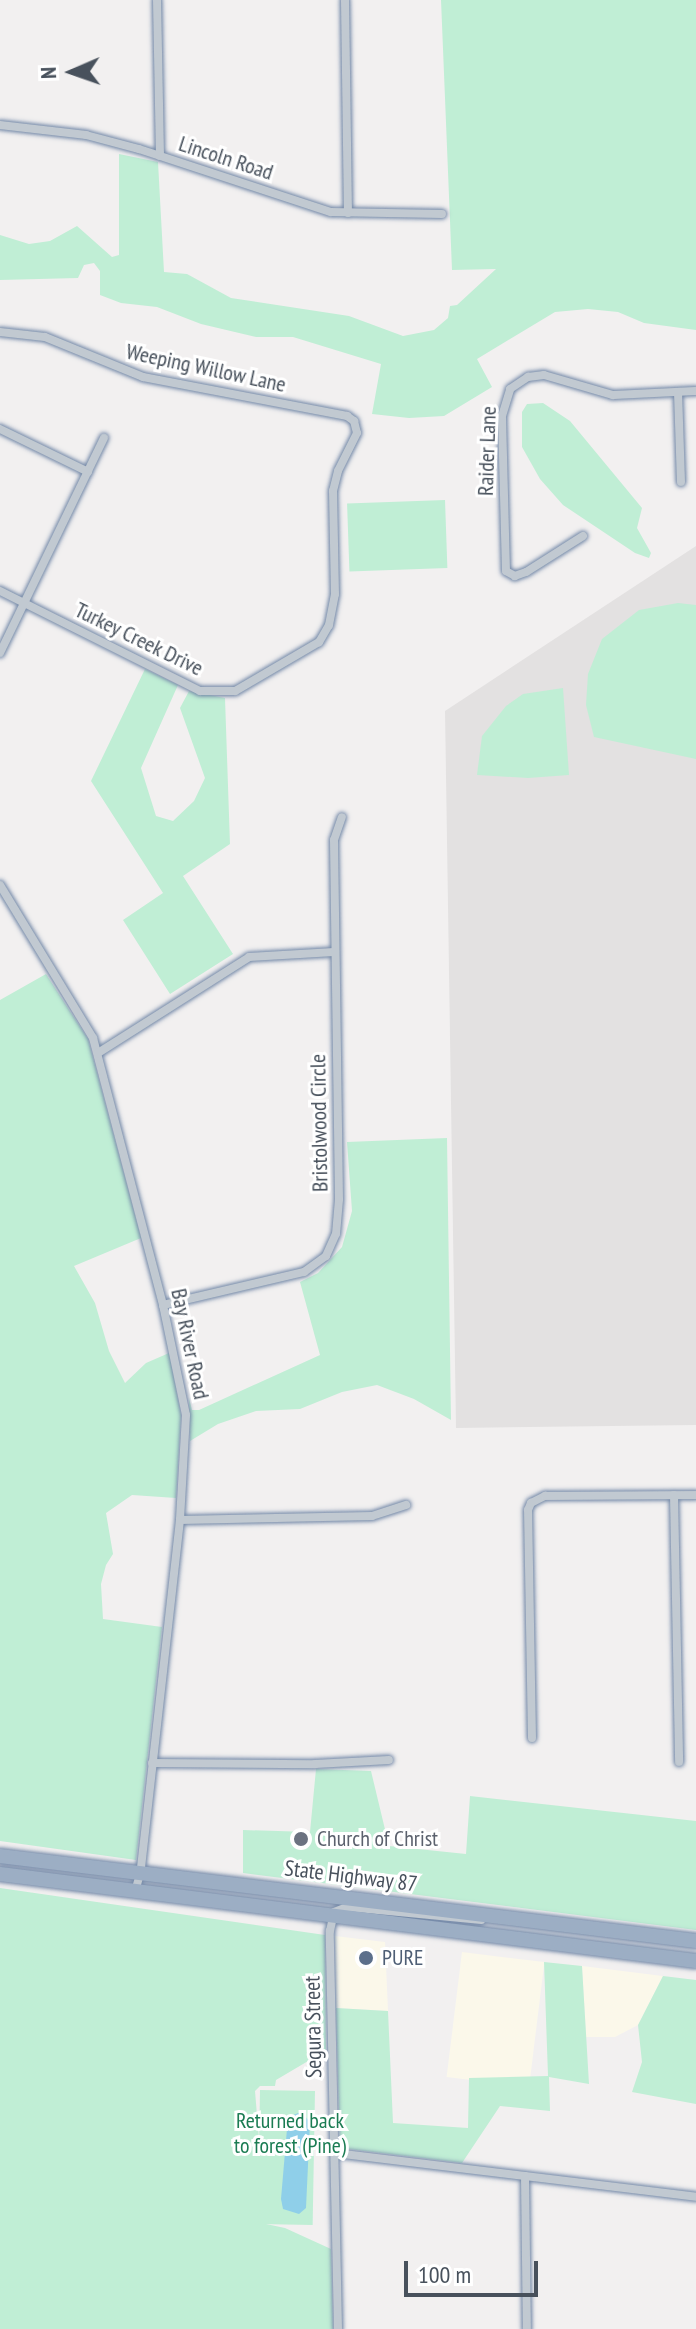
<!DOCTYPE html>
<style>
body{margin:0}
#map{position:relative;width:696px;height:2329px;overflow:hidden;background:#f2f0f0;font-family:"PT Sans Narrow",sans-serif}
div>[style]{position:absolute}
.commercial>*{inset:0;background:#fbf8ea;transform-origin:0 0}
.education>*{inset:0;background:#e3e1e1}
.green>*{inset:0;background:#c0eed5;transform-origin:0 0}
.water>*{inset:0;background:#8fcfe9}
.roads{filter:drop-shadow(0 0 2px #7489a8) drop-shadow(0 0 2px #7489a8)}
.minor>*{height:8px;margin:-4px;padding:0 4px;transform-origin:4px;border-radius:4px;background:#c1c9d1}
.trunk>*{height:14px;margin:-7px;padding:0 7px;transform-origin:7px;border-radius:7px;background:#9caec4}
.dots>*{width:22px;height:22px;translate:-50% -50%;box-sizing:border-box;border:4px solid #fff;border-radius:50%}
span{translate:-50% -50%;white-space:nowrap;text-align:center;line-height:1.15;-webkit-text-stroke:6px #fff;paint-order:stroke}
.street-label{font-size:22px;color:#48515c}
.worship-label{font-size:22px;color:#5b616d}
.left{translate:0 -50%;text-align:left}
.service-label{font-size:22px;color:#4e5e75}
.park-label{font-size:22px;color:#1b7c53}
.north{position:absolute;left:32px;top:32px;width:80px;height:80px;-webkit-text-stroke:6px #fff;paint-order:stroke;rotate:268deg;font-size:22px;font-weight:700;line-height:32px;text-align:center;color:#48515c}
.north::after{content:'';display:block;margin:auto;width:28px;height:36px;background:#48515c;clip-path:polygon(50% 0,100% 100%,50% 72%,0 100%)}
.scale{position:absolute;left:404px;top:2261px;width:134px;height:36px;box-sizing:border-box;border:4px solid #48515c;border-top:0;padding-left:10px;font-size:24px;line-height:28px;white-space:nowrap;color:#48515c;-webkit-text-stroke:6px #fff;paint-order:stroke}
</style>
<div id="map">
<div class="commercial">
<i style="clip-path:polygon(335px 1936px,385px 1942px,388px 2011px,336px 2008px)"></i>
<i style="left:462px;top:1952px;width:83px;height:126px;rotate:7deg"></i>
<i style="clip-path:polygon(582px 1966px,663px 1976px,638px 2025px,615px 2037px,586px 2037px)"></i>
</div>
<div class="education">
<i style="clip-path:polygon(696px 546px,696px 1425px,456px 1428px,445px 711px)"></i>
</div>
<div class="green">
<i style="clip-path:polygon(441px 0,696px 0,696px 330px,644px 323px,618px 312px,588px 309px,555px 312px,477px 359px,492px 387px,444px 416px,409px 418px,372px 414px,381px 364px,293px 337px,256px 337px,201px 324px,157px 307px,121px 303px,100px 295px,100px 271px,94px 263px,84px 265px,78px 278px,0 280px,0 235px,29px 244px,50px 241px,77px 226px,112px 257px,119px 255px,119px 154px,158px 162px,164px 272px,187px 274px,231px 298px,349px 316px,403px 336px,434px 330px,448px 318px,450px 306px,457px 305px,496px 269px,452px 270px)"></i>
<i style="clip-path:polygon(543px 403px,570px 421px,642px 508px,637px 528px,651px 553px,649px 558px,635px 553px,563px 505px,540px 479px,522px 447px,522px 412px,527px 404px)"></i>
<i style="left:445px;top:500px;width:68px;height:98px;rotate:88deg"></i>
<i style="clip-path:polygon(678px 603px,696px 605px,696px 759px,594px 737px,586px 705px,588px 674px,602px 639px,639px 610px)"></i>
<i style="clip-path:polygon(145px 669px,178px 685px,141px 768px,156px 816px,173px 821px,194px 801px,205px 778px,180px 708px,189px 691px,225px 698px,230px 844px,183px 876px,233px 954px,170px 994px,123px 920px,163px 893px,91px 781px)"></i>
<i style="clip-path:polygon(563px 688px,569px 775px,528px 778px,477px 775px,482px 736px,506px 706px,523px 694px)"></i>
<i style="clip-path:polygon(46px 974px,88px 1039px,141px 1238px,74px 1266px,95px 1303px,109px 1351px,125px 1383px,146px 1363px,169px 1353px,181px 1415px,176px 1498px,132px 1495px,106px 1513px,113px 1554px,106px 1565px,101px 1584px,103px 1619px,162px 1627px,136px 1860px,0 1841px,0 1000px)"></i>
<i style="clip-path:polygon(447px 1138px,451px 1420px,414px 1399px,377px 1385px,342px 1392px,300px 1409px,256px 1411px,218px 1424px,190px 1441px,189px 1398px,192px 1410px,199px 1410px,320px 1355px,300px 1282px,318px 1273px,342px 1247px,352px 1211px,347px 1142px)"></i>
<i style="clip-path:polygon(316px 1769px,371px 1771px,389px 1846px,466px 1854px,470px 1796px,696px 1821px,696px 1930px,243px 1873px,243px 1830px,310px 1832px)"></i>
<i style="clip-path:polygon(0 1888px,325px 1935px,326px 2054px,320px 2054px,276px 2080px,275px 2086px,260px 2086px,255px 2091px,266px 2224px,285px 2228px,331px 2249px,333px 2329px,0 2329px)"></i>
<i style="clip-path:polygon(544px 1962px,582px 1966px,589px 2084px,549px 2077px,550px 2111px,500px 2106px,462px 2163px,340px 2148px,336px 2008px,388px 2011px,393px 2123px,468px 2128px,469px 2078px,548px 2076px)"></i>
<i style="clip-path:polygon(663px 1976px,696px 1980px,696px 2104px,632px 2092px,642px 2062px,638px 2025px)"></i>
<i style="left:260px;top:2090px;width:55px;height:134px;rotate:1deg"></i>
</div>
<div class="water">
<i style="clip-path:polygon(301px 2112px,310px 2122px,306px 2208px,299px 2214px,283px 2209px,281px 2199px,288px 2117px)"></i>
</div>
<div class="roads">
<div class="minor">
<i style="left:157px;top:0;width:156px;rotate:88.9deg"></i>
<i style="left:345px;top:0;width:213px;rotate:89.2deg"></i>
<i style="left:0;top:125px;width:87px;rotate:6.6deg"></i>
<i style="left:86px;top:135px;width:55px;rotate:14.8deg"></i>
<i style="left:139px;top:149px;width:202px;rotate:18.2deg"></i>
<i style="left:331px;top:212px;width:111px;rotate:1deg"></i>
<i style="left:0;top:332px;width:45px;rotate:6.3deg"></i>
<i style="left:45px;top:337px;width:106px;rotate:22.2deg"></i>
<i style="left:143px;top:377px;width:208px;rotate:10.8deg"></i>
<i style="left:347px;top:416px;width:9px;rotate:36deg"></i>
<i style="left:354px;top:421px;width:12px;rotate:76deg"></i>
<i style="left:357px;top:433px;width:42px;rotate:116.6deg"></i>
<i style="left:338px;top:471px;width:21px;rotate:104deg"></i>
<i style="left:333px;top:491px;width:103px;rotate:88.9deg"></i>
<i style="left:335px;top:594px;width:32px;rotate:101deg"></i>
<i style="left:329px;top:625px;width:20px;rotate:120deg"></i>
<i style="left:319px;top:642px;width:97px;rotate:149.7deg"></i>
<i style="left:235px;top:691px;width:35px;rotate:180deg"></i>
<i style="left:200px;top:691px;width:224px;rotate:-153.4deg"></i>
<i style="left:678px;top:392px;width:90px;rotate:88.1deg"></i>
<i style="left:0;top:429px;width:98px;rotate:26deg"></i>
<i style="left:583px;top:536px;width:67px;rotate:147.7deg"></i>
<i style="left:526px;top:572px;width:12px;rotate:160deg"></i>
<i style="left:515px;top:576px;width:10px;rotate:-151deg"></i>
<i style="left:506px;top:571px;width:155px;rotate:-91.5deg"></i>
<i style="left:502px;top:416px;width:28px;rotate:-73deg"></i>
<i style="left:510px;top:389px;width:22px;rotate:-34deg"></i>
<i style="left:528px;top:377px;width:16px;rotate:-7deg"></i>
<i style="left:544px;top:375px;width:72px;rotate:16.2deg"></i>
<i style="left:613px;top:395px;width:83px;rotate:-2.8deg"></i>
<i style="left:0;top:653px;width:239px;rotate:-64.2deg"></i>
<i style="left:0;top:885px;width:179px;rotate:58.7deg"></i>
<i style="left:93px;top:1038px;width:276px;rotate:75.3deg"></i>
<i style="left:163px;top:1305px;width:112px;rotate:78.2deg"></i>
<i style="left:186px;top:1415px;width:105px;rotate:93.3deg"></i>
<i style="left:180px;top:1520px;width:356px;rotate:96.4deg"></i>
<i style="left:140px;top:1874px;width:18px;rotate:106deg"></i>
<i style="left:98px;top:1053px;width:179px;rotate:-32.4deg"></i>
<i style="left:249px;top:957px;width:85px;rotate:-3.4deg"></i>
<i style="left:163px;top:1305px;width:145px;rotate:-13.2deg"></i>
<i style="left:304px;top:1272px;width:27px;rotate:-36deg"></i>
<i style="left:326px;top:1256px;width:24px;rotate:-66deg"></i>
<i style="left:336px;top:1234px;width:35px;rotate:-85deg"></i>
<i style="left:339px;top:1199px;width:359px;rotate:-90.8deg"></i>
<i style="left:334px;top:840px;width:24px;rotate:-71deg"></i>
<i style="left:674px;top:1495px;width:267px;rotate:88.9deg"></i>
<i style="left:180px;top:1520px;width:192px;rotate:-1.2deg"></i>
<i style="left:372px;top:1516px;width:36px;rotate:-18deg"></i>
<i style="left:532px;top:1738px;width:228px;rotate:-91deg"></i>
<i style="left:528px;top:1510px;width:8px;rotate:-67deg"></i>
<i style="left:531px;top:1503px;width:16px;rotate:-27deg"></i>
<i style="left:545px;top:1496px;width:151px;rotate:-0.4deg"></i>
<i style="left:152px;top:1763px;width:163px;rotate:0.4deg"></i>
<i style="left:315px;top:1764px;width:74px;rotate:-3.1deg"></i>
<i style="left:335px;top:2153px;width:364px;rotate:6.9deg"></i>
<i style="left:525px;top:2176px;width:153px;rotate:89.3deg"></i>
<i style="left:338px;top:2329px;width:398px;rotate:-91.2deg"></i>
<i style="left:330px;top:1931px;width:19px;rotate:-78deg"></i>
<i style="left:334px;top:1912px;width:14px;rotate:-21deg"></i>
<i style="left:347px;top:1907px;width:135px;rotate:5.5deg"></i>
</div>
<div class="trunk">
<i style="left:0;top:1856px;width:701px;rotate:6.96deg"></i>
<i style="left:0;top:1874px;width:701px;rotate:7.13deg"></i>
</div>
</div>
<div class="dots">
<i style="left:301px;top:1839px;background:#6b7280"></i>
<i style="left:366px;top:1958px;background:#5c6f8a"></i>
</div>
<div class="street-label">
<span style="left:226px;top:158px;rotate:18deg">Lincoln Road</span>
<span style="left:206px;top:368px;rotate:12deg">Weeping Willow Lane</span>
<span style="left:487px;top:451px;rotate:-88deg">Raider Lane</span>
<span style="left:139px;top:639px;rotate:26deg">Turkey Creek Drive</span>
<span style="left:319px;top:1123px;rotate:-91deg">Bristolwood Circle</span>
<span style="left:190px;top:1344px;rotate:78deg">Bay River Road</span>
<span style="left:351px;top:1876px;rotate:7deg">State Highway 87</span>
<span style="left:313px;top:2027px;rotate:-91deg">Segura Street</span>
</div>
<div class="worship-label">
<span class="left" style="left:317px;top:1839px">Church of Christ</span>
</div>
<div class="service-label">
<span class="left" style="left:382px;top:1958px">PURE</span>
</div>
<div class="park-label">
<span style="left:290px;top:2133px">Returned back<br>to forest (Pine)</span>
</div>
<div class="north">N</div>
<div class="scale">100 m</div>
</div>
